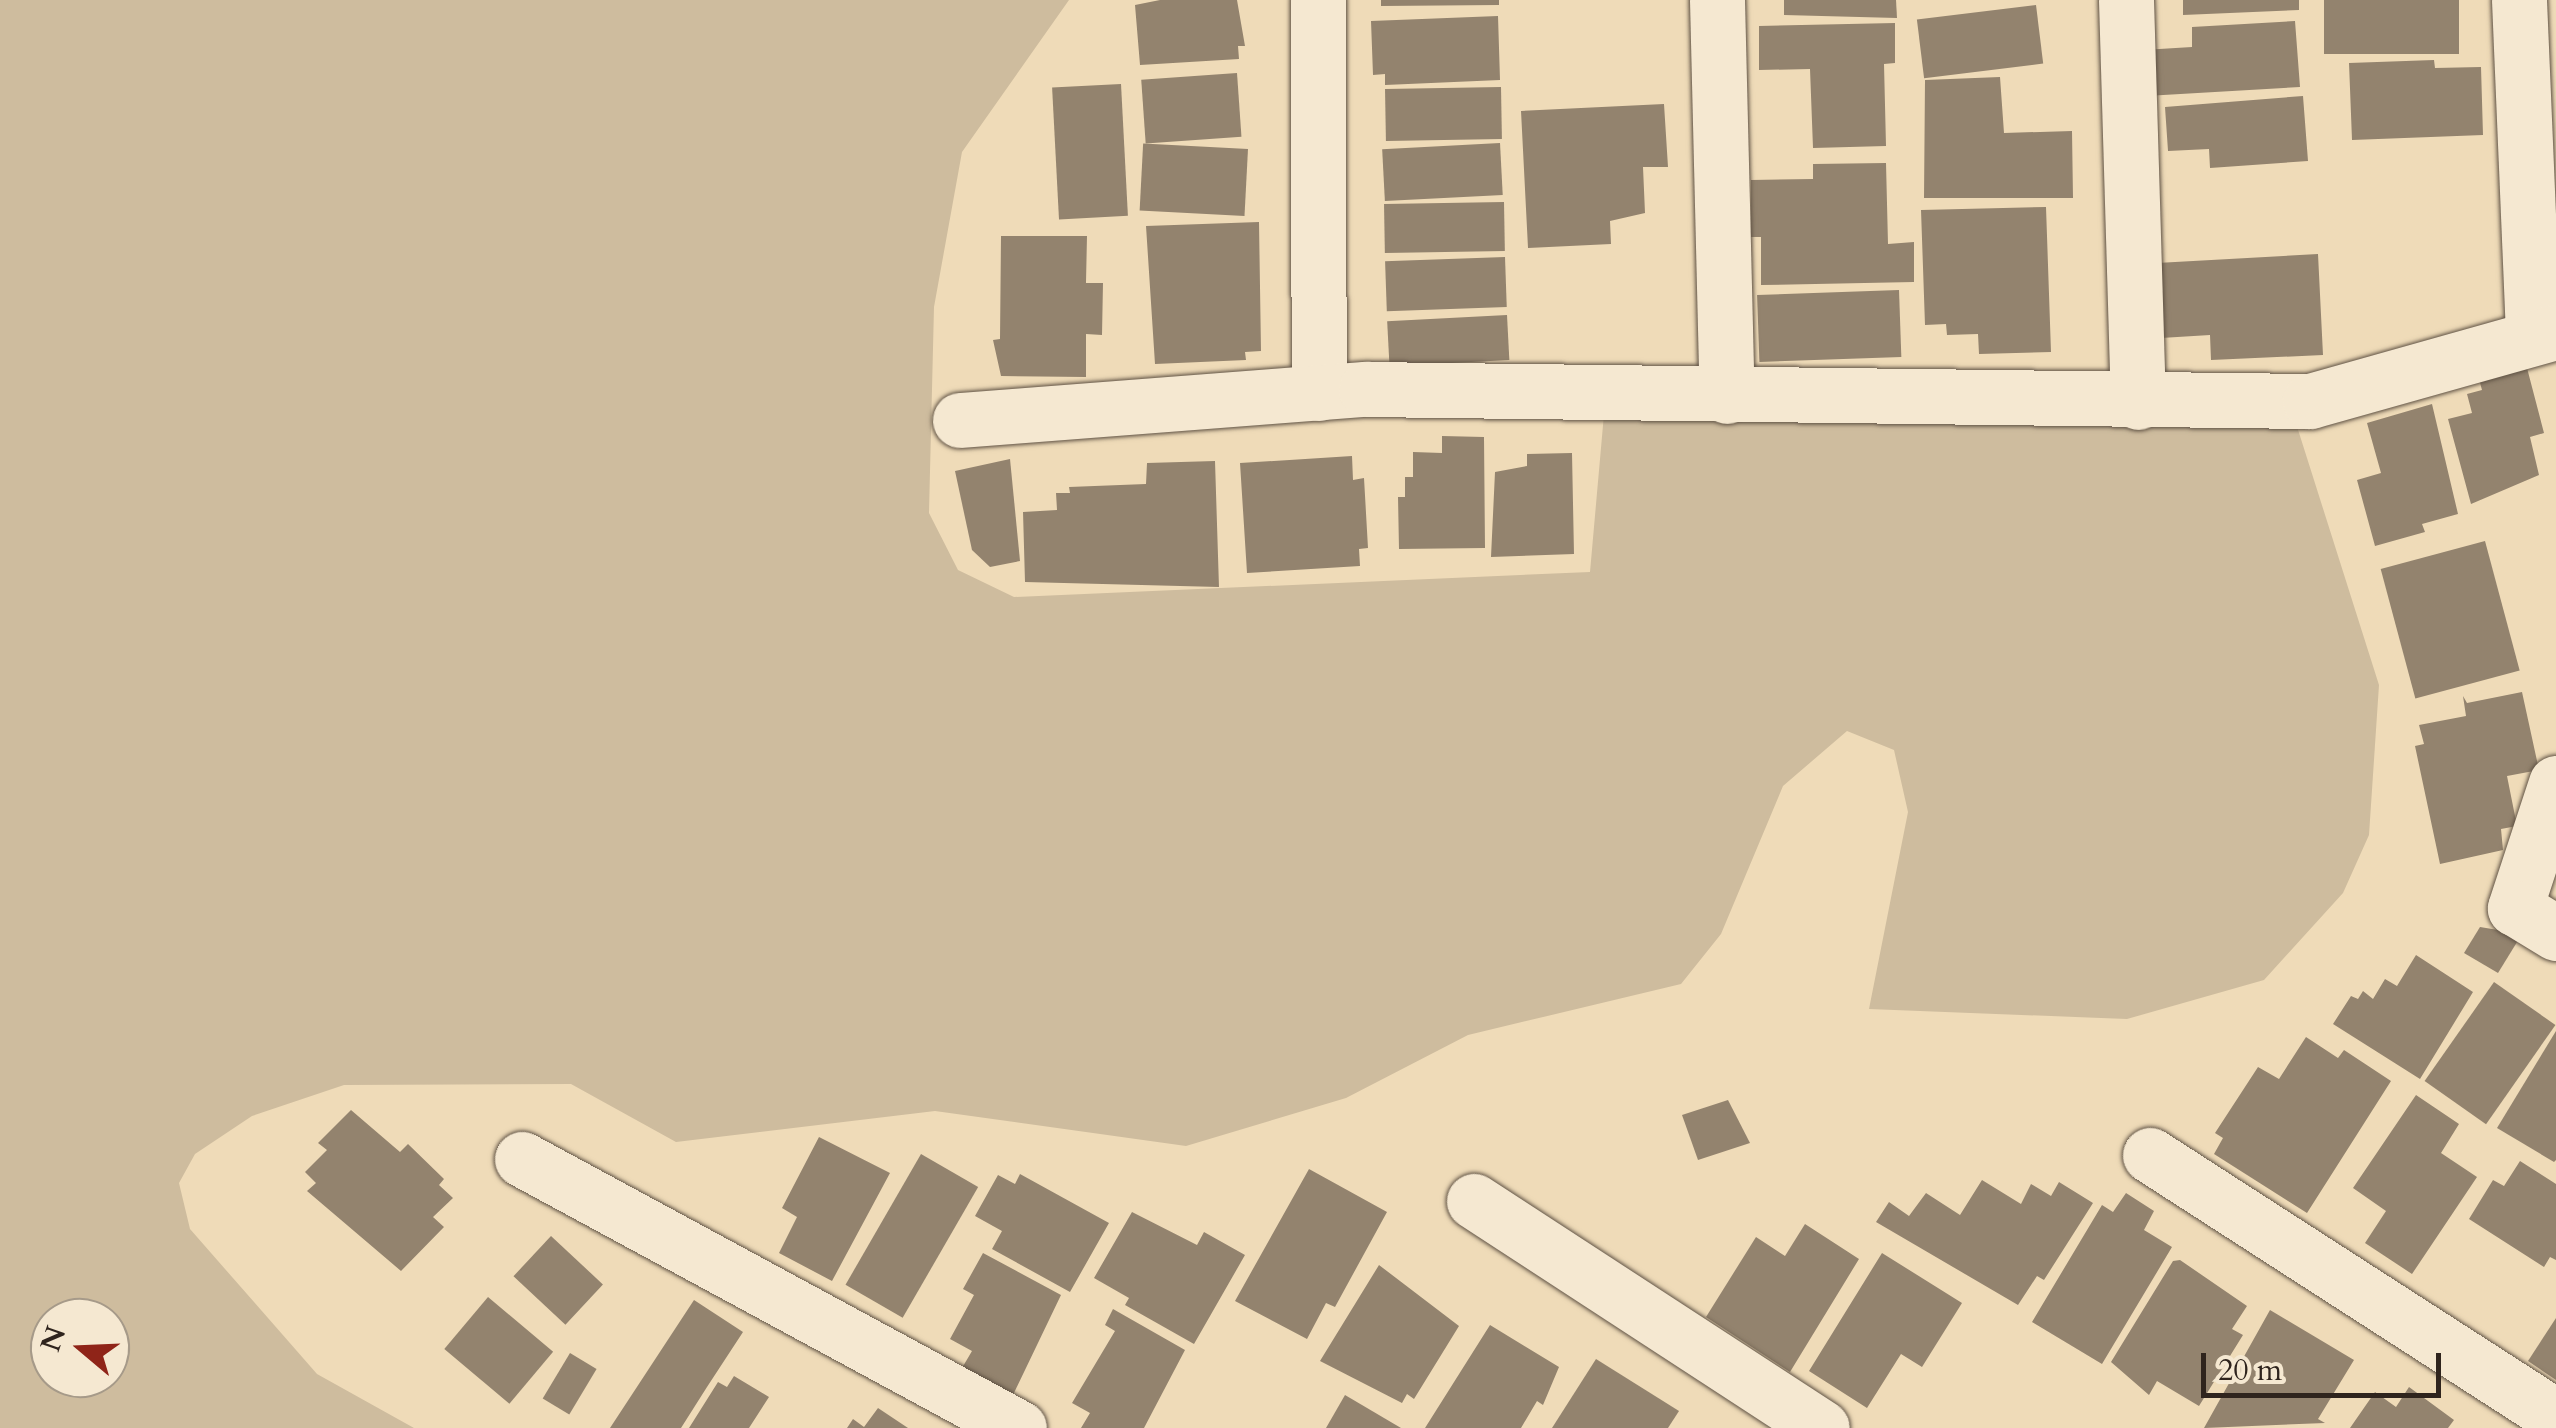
<!DOCTYPE html>
<style>
body{margin:0}
#map{position:relative;width:2556px;height:1428px;overflow:hidden;background:#efdbb8;font-family:Cardo,serif}
div>[style]{position:absolute}
.green>*{inset:0;background:#cebc9e}
.building>*{inset:0;background:#93836e;transform-origin:0 0}
.roads{filter:drop-shadow(0 0 2px #5f5244) drop-shadow(0 0 2px #5f5244)}
.minor>*{height:55px;margin:-27.5px;padding:0 27.5px;transform-origin:27.5px;border-radius:27.5px;background:#f5e8d1}
span{translate:-50% -50%;white-space:nowrap;text-align:center;line-height:1.15;-webkit-text-stroke:9px #f5e8d1;paint-order:stroke}
.north{position:absolute;left:30px;top:1298px;width:100px;height:100px;box-sizing:border-box;background:#f5e8d1;border:2px solid #a69a89;border-radius:50%;rotate:289deg;font-size:28px;font-weight:700;line-height:40px;text-align:center;color:#2f241d}
.north::after{content:'';display:block;margin:auto;width:35px;height:45px;background:#8f2418;clip-path:polygon(50% 0,100% 100%,50% 72%,0 100%)}
.scale{position:absolute;left:2201px;top:1353px;width:240px;height:45px;box-sizing:border-box;border:5px solid #2f241d;border-top:0;padding-left:12px;font-size:30px;line-height:35px;white-space:nowrap;color:#2f241d;-webkit-text-stroke:8px #f5e8d1;paint-order:stroke}
</style>
<div id="map">
<div class="green">
<i style="clip-path:polygon(evenodd,0 0,1069px 0,962px 152px,934px 307px,929px 513px,958px 570px,1014px 597px,1590px 572px,1604px 414px,2294px 417px,2379px 685px,2369px 835px,2343px 893px,2264px 980px,2127px 1019px,1869px 1009px,1908px 812px,1894px 750px,1847px 731px,1783px 786px,1721px 934px,1681px 984px,1468px 1035px,1346px 1098px,1186px 1146px,935px 1111px,676px 1142px,571px 1084px,344px 1085px,252px 1116px,195px 1154px,179px 1183px,190px 1229px,317px 1374px,414px 1428px,0 1428px,0 0,50px 1318px,110px 1318px,110px 1378px,50px 1378px,50px 1318px)"></i>
</div>
<div class="building">
<i style="clip-path:polygon(1160px 0,1237px 0,1245px 46px,1238px 46px,1239px 59px,1140px 65px,1135px 5px)"></i>
<i style="clip-path:polygon(1381px 0,1499px 0,1499px 5px,1381px 6px)"></i>
<i style="clip-path:polygon(1784px 0,1896px 0,1897px 18px,1784px 15px)"></i>
<i style="clip-path:polygon(2183px 0,2299px 0,2299px 10px,2183px 15px)"></i>
<i style="left:2324px;top:0;width:135px;height:54px"></i>
<i style="left:2036px;top:5px;width:59px;height:120px;rotate:83deg"></i>
<i style="clip-path:polygon(1498px 16px,1500px 80px,1385px 85px,1385px 74px,1373px 75px,1371px 21px)"></i>
<i style="clip-path:polygon(2295px 21px,2300px 87px,2146px 96px,2143px 50px,2192px 47px,2192px 27px)"></i>
<i style="clip-path:polygon(1895px 23px,1895px 63px,1884px 64px,1886px 146px,1813px 148px,1810px 69px,1759px 70px,1759px 26px)"></i>
<i style="clip-path:polygon(2434px 60px,2435px 68px,2481px 67px,2483px 135px,2352px 140px,2349px 63px)"></i>
<i style="left:1237px;top:73px;width:64px;height:96px;rotate:86deg"></i>
<i style="clip-path:polygon(2000px 77px,2004px 133px,2072px 131px,2073px 198px,1924px 198px,1925px 80px)"></i>
<i style="left:1121px;top:84px;width:132px;height:69px;rotate:87deg"></i>
<i style="left:1501px;top:87px;width:52px;height:116px;rotate:89deg"></i>
<i style="clip-path:polygon(2303px 96px,2308px 161px,2210px 168px,2209px 149px,2168px 151px,2165px 107px)"></i>
<i style="clip-path:polygon(1664px 104px,1668px 167px,1643px 167px,1645px 213px,1610px 221px,1611px 244px,1528px 248px,1521px 111px)"></i>
<i style="left:1500px;top:143px;width:52px;height:118px;rotate:87deg"></i>
<i style="left:1248px;top:149px;width:67px;height:105px;rotate:93deg"></i>
<i style="clip-path:polygon(1886px 163px,1888px 244px,1914px 242px,1914px 282px,1761px 285px,1761px 237px,1751px 237px,1751px 180px,1813px 179px,1813px 164px)"></i>
<i style="left:1504px;top:202px;width:49px;height:120px;rotate:89deg"></i>
<i style="clip-path:polygon(2046px 207px,2051px 352px,1979px 354px,1978px 334px,1947px 335px,1946px 324px,1925px 325px,1921px 210px)"></i>
<i style="clip-path:polygon(1259px 222px,1261px 351px,1245px 352px,1246px 360px,1155px 364px,1146px 226px)"></i>
<i style="clip-path:polygon(1001px 236px,1087px 236px,1086px 283px,1103px 283px,1102px 335px,1086px 334px,1086px 377px,1001px 376px,993px 340px,1000px 339px)"></i>
<i style="clip-path:polygon(2318px 254px,2323px 355px,2211px 360px,2210px 335px,2161px 338px,2157px 263px)"></i>
<i style="left:1505px;top:257px;width:50px;height:120px;rotate:88deg"></i>
<i style="left:1899px;top:290px;width:67px;height:142px;rotate:88deg"></i>
<i style="left:1507px;top:315px;width:45px;height:120px;rotate:87deg"></i>
<i style="clip-path:polygon(2527px 368px,2544px 433px,2530px 437px,2539px 475px,2471px 504px,2448px 419px,2472px 413px,2467px 394px,2482px 390px,2479px 379px)"></i>
<i style="clip-path:polygon(2432px 404px,2458px 514px,2422px 524px,2425px 532px,2375px 546px,2357px 480px,2381px 473px,2367px 423px)"></i>
<i style="clip-path:polygon(1442px 436px,1484px 437px,1485px 548px,1399px 549px,1398px 497px,1405px 497px,1405px 477px,1413px 477px,1413px 452px,1442px 453px)"></i>
<i style="clip-path:polygon(1572px 453px,1574px 554px,1491px 557px,1495px 472px,1527px 466px,1527px 454px)"></i>
<i style="clip-path:polygon(1352px 456px,1353px 480px,1364px 478px,1368px 548px,1359px 549px,1360px 566px,1247px 573px,1240px 463px)"></i>
<i style="clip-path:polygon(1010px 459px,1020px 561px,990px 567px,972px 550px,955px 471px)"></i>
<i style="clip-path:polygon(1215px 461px,1219px 587px,1025px 582px,1023px 512px,1057px 510px,1056px 493px,1070px 493px,1069px 487px,1146px 484px,1147px 463px)"></i>
<i style="left:2485px;top:541px;width:134px;height:108px;rotate:75deg"></i>
<i style="clip-path:polygon(2522px 692px,2539px 770px,2507px 776px,2517px 826px,2501px 829px,2503px 850px,2440px 864px,2415px 746px,2424px 744px,2419px 725px,2466px 716px,2463px 696px,2467px 703px)"></i>
<i style="clip-path:polygon(2480px 927px,2522px 934px,2498px 973px,2464px 953px)"></i>
<i style="clip-path:polygon(2416px 955px,2473px 992px,2420px 1079px,2333px 1024px,2351px 996px,2358px 999px,2363px 991px,2373px 999px,2385px 979px,2397px 986px)"></i>
<i style="left:2494px;top:982px;width:75px;height:121px;rotate:35deg"></i>
<i style="clip-path:polygon(2556px 1031px,2556px 1160px,2554px 1162px,2497px 1128px)"></i>
<i style="clip-path:polygon(2306px 1037px,2338px 1058px,2344px 1050px,2391px 1081px,2307px 1213px,2214px 1154px,2223px 1138px,2215px 1133px,2258px 1067px,2279px 1079px)"></i>
<i style="clip-path:polygon(2416px 1095px,2459px 1124px,2441px 1153px,2477px 1177px,2412px 1274px,2365px 1243px,2386px 1211px,2353px 1188px)"></i>
<i style="clip-path:polygon(1728px 1100px,1750px 1143px,1698px 1160px,1682px 1115px)"></i>
<i style="clip-path:polygon(351px 1110px,400px 1152px,408px 1144px,444px 1179px,439px 1185px,453px 1198px,433px 1217px,444px 1227px,401px 1271px,307px 1191px,316px 1183px,305px 1172px,327px 1150px,318px 1143px)"></i>
<i style="clip-path:polygon(819px 1137px,890px 1173px,832px 1281px,779px 1253px,797px 1217px,782px 1208px)"></i>
<i style="left:921px;top:1154px;width:66px;height:151px;rotate:30deg"></i>
<i style="clip-path:polygon(2520px 1161px,2556px 1184px,2556px 1260px,2550px 1257px,2544px 1267px,2469px 1219px,2493px 1180px,2504px 1186px)"></i>
<i style="clip-path:polygon(1309px 1169px,1387px 1212px,1335px 1307px,1326px 1303px,1307px 1339px,1235px 1301px)"></i>
<i style="clip-path:polygon(1020px 1174px,1109px 1223px,1070px 1292px,992px 1249px,1002px 1231px,975px 1216px,998px 1175px,1015px 1184px)"></i>
<i style="clip-path:polygon(1982px 1180px,2021px 1204px,2031px 1184px,2051px 1196px,2059px 1182px,2093px 1203px,2044px 1280px,2037px 1276px,2018px 1305px,1876px 1222px,1889px 1202px,1909px 1216px,1926px 1193px,1960px 1215px)"></i>
<i style="clip-path:polygon(2126px 1193px,2154px 1211px,2144px 1230px,2172px 1247px,2102px 1364px,2032px 1322px,2102px 1205px,2113px 1212px)"></i>
<i style="clip-path:polygon(1132px 1212px,1197px 1245px,1204px 1232px,1245px 1255px,1194px 1344px,1125px 1305px,1129px 1298px,1094px 1278px)"></i>
<i style="clip-path:polygon(1805px 1224px,1859px 1259px,1790px 1372px,1706px 1317px,1756px 1237px,1785px 1256px)"></i>
<i style="left:551px;top:1236px;width:71px;height:55px;rotate:43deg"></i>
<i style="clip-path:polygon(983px 1253px,1061px 1295px,1013px 1395px,962px 1368px,972px 1351px,950px 1339px,974px 1295px,963px 1289px)"></i>
<i style="clip-path:polygon(1882px 1253px,1962px 1303px,1922px 1367px,1901px 1354px,1867px 1408px,1809px 1371px)"></i>
<i style="clip-path:polygon(2180px 1260px,2247px 1306px,2232px 1329px,2243px 1335px,2199px 1406px,2157px 1381px,2149px 1395px,2111px 1362px,2173px 1261px)"></i>
<i style="clip-path:polygon(1379px 1265px,1459px 1326px,1414px 1399px,1407px 1394px,1402px 1403px,1320px 1361px)"></i>
<i style="left:488px;top:1297px;width:85px;height:68px;rotate:40deg"></i>
<i style="clip-path:polygon(694px 1300px,743px 1332px,707px 1387px,681px 1428px,610px 1428px)"></i>
<i style="clip-path:polygon(1113px 1309px,1185px 1350px,1144px 1428px,1081px 1428px,1090px 1413px,1072px 1403px,1115px 1331px,1105px 1325px)"></i>
<i style="clip-path:polygon(2270px 1310px,2354px 1360px,2318px 1419px,2325px 1423px,2204px 1428px)"></i>
<i style="clip-path:polygon(2556px 1318px,2556px 1380px,2528px 1361px)"></i>
<i style="clip-path:polygon(1490px 1325px,1559px 1367px,1543px 1405px,1537px 1401px,1521px 1428px,1425px 1428px)"></i>
<i style="left:570px;top:1353px;width:31px;height:53px;rotate:31deg"></i>
<i style="clip-path:polygon(1596px 1359px,1679px 1411px,1668px 1428px,1552px 1428px)"></i>
<i style="clip-path:polygon(734px 1376px,769px 1397px,749px 1428px,689px 1428px,718px 1382px,727px 1387px)"></i>
<i style="clip-path:polygon(2409px 1387px,2454px 1420px,2448px 1428px,2350px 1428px,2375px 1392px,2396px 1407px)"></i>
<i style="clip-path:polygon(1345px 1395px,1401px 1428px,1326px 1428px)"></i>
<i style="clip-path:polygon(878px 1408px,908px 1428px,847px 1428px,853px 1419px,864px 1427px)"></i>
</div>
<div class="roads">
<div class="minor">
<i style="left:1318px;top:0;width:393px;rotate:89.9deg"></i>
<i style="left:1717px;top:0;width:396px;rotate:88.6deg"></i>
<i style="left:2126px;top:0;width:402px;rotate:88.3deg"></i>
<i style="left:2519px;top:0;width:334px;rotate:87.6deg"></i>
<i style="left:960px;top:420px;width:407px;rotate:-4.4deg"></i>
<i style="left:1366px;top:389px;width:944px;rotate:0.73deg"></i>
<i style="left:2310px;top:401px;width:255px;rotate:-15.7deg"></i>
<i style="left:2556px;top:783px;width:132px;rotate:108.2deg"></i>
<i style="left:2515px;top:908px;width:48px;rotate:31.4deg"></i>
<i style="left:2150px;top:1155px;width:483px;rotate:32.8deg"></i>
<i style="left:522px;top:1159px;width:565px;rotate:28.42deg"></i>
<i style="left:1474px;top:1201px;width:415px;rotate:33.1deg"></i>
</div>
</div>
<div class="north">N</div>
<div class="scale">20 m</div>
</div>
